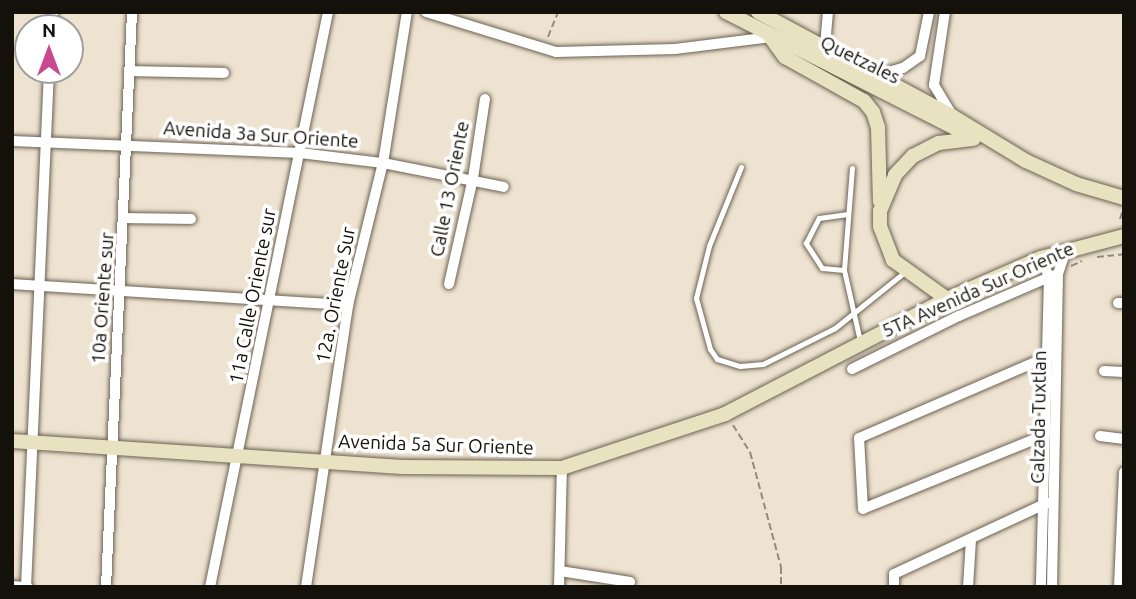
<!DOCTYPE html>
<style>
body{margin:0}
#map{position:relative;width:1136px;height:599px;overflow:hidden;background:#eee2d0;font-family:Ubuntu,sans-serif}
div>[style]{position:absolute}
.path>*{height:2px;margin-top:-1px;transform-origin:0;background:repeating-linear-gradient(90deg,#938b7d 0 7px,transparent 0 10.5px)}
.roads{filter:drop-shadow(0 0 2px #6c6252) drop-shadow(0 0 2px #6c6252)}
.lane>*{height:5px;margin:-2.5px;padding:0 2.5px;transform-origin:2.5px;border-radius:2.5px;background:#fff}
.street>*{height:10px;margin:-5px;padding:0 5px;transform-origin:5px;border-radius:5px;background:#fff}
.secondary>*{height:14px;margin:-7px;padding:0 7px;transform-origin:7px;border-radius:7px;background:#e8e2c1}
span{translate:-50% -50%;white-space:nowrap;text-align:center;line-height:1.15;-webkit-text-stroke:7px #fff;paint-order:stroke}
.street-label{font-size:19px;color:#14110a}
.frame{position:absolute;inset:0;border:14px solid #14110a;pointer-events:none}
.north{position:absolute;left:14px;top:14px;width:70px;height:70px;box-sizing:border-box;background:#fff;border:2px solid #a1a09d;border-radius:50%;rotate:0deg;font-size:19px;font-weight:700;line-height:28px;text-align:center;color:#14110a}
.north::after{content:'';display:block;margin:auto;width:24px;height:32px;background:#c9488f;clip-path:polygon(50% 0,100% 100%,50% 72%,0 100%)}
</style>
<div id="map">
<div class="path">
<i style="left:548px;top:37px;width:27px;rotate:-68deg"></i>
<i style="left:1120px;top:219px;width:9px;rotate:-72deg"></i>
<i style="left:1097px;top:257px;width:27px;rotate:-6deg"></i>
<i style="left:1071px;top:266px;width:12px;rotate:-24deg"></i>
<i style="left:733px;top:425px;width:32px;rotate:58deg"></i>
<i style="left:750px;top:452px;width:119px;rotate:74.9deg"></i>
<i style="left:781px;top:567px;width:20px;rotate:90deg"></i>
</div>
<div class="roads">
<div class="lane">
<i style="left:741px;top:167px;width:85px;rotate:112.1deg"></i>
<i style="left:709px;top:246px;width:54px;rotate:104deg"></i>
<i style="left:696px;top:298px;width:53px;rotate:74.6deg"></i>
<i style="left:710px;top:349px;width:12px;rotate:55deg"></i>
<i style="left:717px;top:359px;width:24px;rotate:17deg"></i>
<i style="left:740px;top:366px;width:23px;rotate:-5deg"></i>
<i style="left:763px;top:364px;width:80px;rotate:-26.6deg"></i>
<i style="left:835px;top:328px;width:91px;rotate:-38.8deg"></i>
<i style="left:852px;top:168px;width:102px;rotate:94.5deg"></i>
<i style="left:844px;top:270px;width:73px;rotate:77.3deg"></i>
<i style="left:844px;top:270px;width:22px;rotate:-175deg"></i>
<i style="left:822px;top:268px;width:30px;rotate:-123deg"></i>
<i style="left:806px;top:243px;width:28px;rotate:-63deg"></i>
<i style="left:819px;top:218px;width:29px;rotate:-8deg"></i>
</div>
<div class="street">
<i style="left:426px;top:12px;width:136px;rotate:17.1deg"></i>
<i style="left:556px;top:52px;width:119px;rotate:-1.4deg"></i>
<i style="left:675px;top:49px;width:97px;rotate:-7.1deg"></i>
<i style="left:945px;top:12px;width:74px;rotate:98.6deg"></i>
<i style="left:934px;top:85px;width:35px;rotate:59deg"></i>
<i style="left:52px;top:28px;width:16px;rotate:-86deg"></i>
<i style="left:825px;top:46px;width:34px;rotate:-85deg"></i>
<i style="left:130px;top:71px;width:94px;rotate:1.2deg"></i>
<i style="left:878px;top:75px;width:26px;rotate:-16deg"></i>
<i style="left:903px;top:68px;width:21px;rotate:-35deg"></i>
<i style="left:920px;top:56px;width:45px;rotate:-78.4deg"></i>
<i style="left:12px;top:141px;width:288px;rotate:2.4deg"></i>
<i style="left:300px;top:153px;width:84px;rotate:6.9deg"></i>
<i style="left:383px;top:163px;width:123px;rotate:11.2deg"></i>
<i style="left:125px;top:218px;width:66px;rotate:0.9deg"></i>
<i style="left:1041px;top:258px;width:21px;rotate:67deg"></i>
<i style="left:1049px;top:277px;width:310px;rotate:91.5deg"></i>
<i style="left:12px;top:284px;width:337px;rotate:3.6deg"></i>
<i style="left:449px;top:284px;width:109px;rotate:-77.2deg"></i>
<i style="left:473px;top:178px;width:80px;rotate:-81.4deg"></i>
<i style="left:1118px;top:303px;width:6px"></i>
<i style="left:852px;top:369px;width:119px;rotate:-26.4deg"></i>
<i style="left:959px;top:316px;width:103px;rotate:-23.3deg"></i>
<i style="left:1104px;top:371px;width:20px;rotate:3deg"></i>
<i style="left:1045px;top:435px;width:196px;rotate:157.9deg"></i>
<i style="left:863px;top:509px;width:71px;rotate:-93.2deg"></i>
<i style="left:859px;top:438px;width:205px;rotate:-23.3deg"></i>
<i style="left:1100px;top:436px;width:24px;rotate:7deg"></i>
<i style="left:560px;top:571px;width:71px;rotate:8.9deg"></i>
<i style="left:12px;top:586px;width:16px;rotate:4deg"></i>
<i style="left:26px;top:587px;width:518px;rotate:-87.45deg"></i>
<i style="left:106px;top:587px;width:576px;rotate:-87.41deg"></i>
<i style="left:210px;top:587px;width:587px;rotate:-78.4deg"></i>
<i style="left:306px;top:587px;width:285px;rotate:-81.5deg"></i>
<i style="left:348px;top:305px;width:146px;rotate:-76.2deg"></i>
<i style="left:383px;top:163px;width:153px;rotate:-81deg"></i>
<i style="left:559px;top:587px;width:119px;rotate:-88.6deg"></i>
<i style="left:894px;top:587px;width:13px;rotate:-90deg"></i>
<i style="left:894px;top:574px;width:169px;rotate:-24.9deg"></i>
<i style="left:968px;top:587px;width:48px;rotate:-86.4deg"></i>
<i style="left:1052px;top:587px;width:313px;rotate:-88.9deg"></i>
<i style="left:1058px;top:274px;width:25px;rotate:-72deg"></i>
<i style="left:1119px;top:587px;width:115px;rotate:-87.5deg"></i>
</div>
<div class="secondary">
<i style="left:726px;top:12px;width:266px;rotate:26.9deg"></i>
<i style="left:758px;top:12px;width:220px;rotate:28.2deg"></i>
<i style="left:952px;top:116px;width:87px;rotate:31.3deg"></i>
<i style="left:1026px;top:161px;width:55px;rotate:24.7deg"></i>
<i style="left:1076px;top:184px;width:50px;rotate:16.3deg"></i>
<i style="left:771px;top:38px;width:24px;rotate:54deg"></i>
<i style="left:785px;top:57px;width:90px;rotate:29.1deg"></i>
<i style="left:864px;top:101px;width:14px;rotate:51deg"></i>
<i style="left:873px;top:112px;width:16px;rotate:72deg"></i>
<i style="left:878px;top:127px;width:74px;rotate:88.5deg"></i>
<i style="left:947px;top:299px;width:67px;rotate:-144.2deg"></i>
<i style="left:893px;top:260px;width:36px;rotate:-111deg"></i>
<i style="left:880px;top:226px;width:15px;rotate:-90deg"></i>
<i style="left:880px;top:211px;width:39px;rotate:-67deg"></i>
<i style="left:895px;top:175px;width:26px;rotate:-47deg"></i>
<i style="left:913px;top:156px;width:29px;rotate:-27deg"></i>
<i style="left:939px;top:143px;width:35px;rotate:-7deg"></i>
<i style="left:12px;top:441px;width:391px;rotate:3.8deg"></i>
<i style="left:402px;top:467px;width:160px;rotate:0.4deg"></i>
<i style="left:562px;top:468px;width:172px;rotate:-18.3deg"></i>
<i style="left:725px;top:414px;width:250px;rotate:-27.4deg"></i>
<i style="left:947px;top:299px;width:103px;rotate:-23.6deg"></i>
<i style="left:1041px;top:258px;width:86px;rotate:-14.8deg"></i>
</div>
</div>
<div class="street-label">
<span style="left:860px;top:60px;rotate:26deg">Quetzales</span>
<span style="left:261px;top:135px;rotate:4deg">Avenida 3a Sur Oriente</span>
<span style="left:450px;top:189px;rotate:-79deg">Calle 13 Oriente</span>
<span style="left:978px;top:290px;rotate:-24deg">5TA Avenida Sur Oriente</span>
<span style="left:336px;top:295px;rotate:-79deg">12a. Oriente Sur</span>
<span style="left:253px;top:296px;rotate:-79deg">11a Calle Oriente sur</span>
<span style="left:103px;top:298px;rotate:-86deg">10a Oriente sur</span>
<span style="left:1039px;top:417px;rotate:-89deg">Calzada Tuxtlan</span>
<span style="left:436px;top:445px;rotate:2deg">Avenida 5a Sur Oriente</span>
</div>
<div class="frame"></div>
<div class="north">N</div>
</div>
